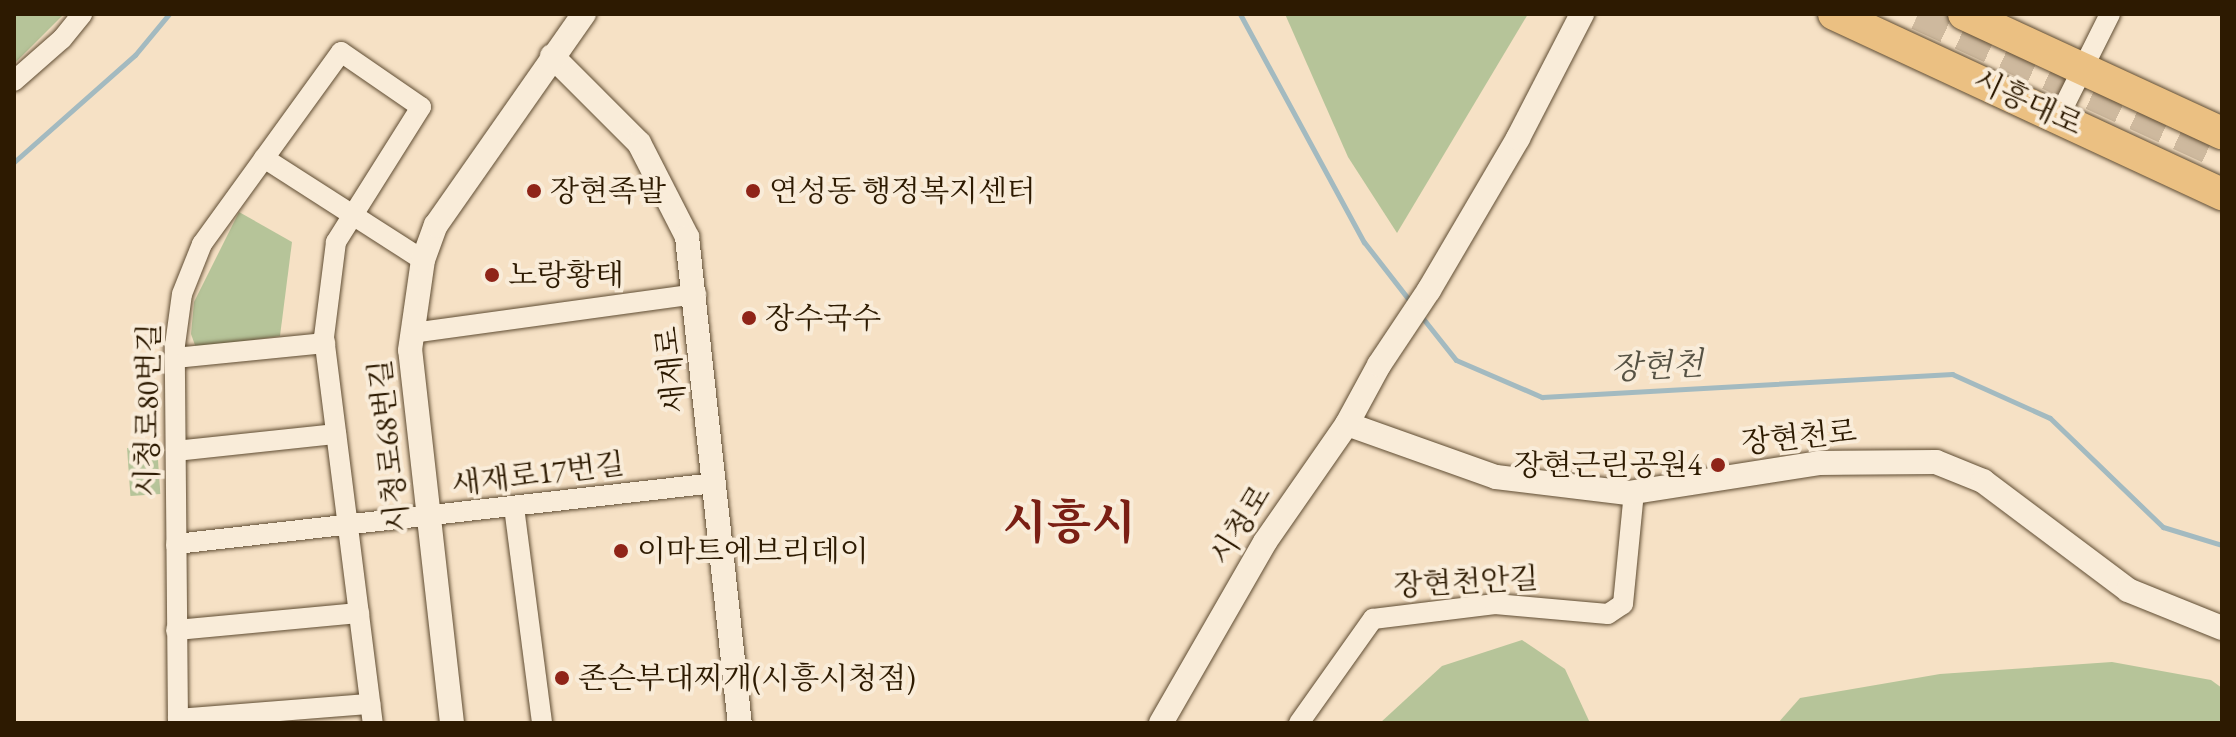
<!DOCTYPE html>
<meta charset="utf-8">
<style>
body{margin:0}
#map{position:relative;width:2236px;height:737px;overflow:hidden;background:#f6e1c5;font-family:"EB Garamond","Noto Serif KR",serif}
div>[style]{position:absolute}
.green>*{inset:0;background:#b6c499;transform-origin:0 0}
.stream>*{height:5px;margin:-2.5px;padding:0 2.5px;transform-origin:2.5px;border-radius:2.5px;background:#a3bac0}
.primary-tunnel>*{height:32px;margin-top:-16px;transform-origin:0;background:repeating-linear-gradient(90deg,#ceb99e 0 32px,transparent 0 48px)}
.roads{filter:drop-shadow(0 0 2px #5f4c32) drop-shadow(0 0 2px #5f4c32)}
.minor>*{height:20px;margin:-10px;padding:0 10px;transform-origin:10px;border-radius:10px;background:#f9ecd9}
.tertiary>*{height:24px;margin:-12px;padding:0 12px;transform-origin:12px;border-radius:12px;background:#f9ecd9}
.primary>*{height:32px;margin:-16px;padding:0 16px;transform-origin:16px;border-radius:16px;background:#ebc082}
.dots>*{width:22px;height:22px;translate:-50% -50%;box-sizing:border-box;border:4px solid #f9ecd9;border-radius:50%}
span{translate:-50% -50%;white-space:nowrap;text-align:center;line-height:1.15;-webkit-text-stroke:8px #f9ecd9;paint-order:stroke}
.street-label{font-size:30px;color:#2d1a01}
.poi-label{font-size:30px;color:#2d1a01}
.left{translate:0 -50%;text-align:left}
.right{translate:-100% -50%;text-align:right}
.water-label{font-size:32px;color:#565244;font-style:italic}
.town-label{font-size:46px;color:#7a1f14;font-weight:700}
.frame{position:absolute;inset:0;border:16px solid #2d1a01;pointer-events:none}
</style>
<div id="map">
<div class="green">
<i style="clip-path:polygon(14px 14px,64px 14px,14px 64px)"></i>
<i style="clip-path:polygon(1285px 14px,1528px 14px,1397px 233px,1348px 157px)"></i>
<i style="clip-path:polygon(239px 212px,292px 242px,280px 336px,196px 348px,191px 334px,194px 302px)"></i>
<i style="left:157px;top:446px;width:48px;height:30px;rotate:86deg"></i>
<i style="clip-path:polygon(1522px 640px,1565px 669px,1590px 723px,1380px 723px,1442px 666px)"></i>
<i style="clip-path:polygon(2112px 662px,2211px 680px,2222px 688px,2222px 723px,1778px 723px,1800px 698px,1940px 674px)"></i>
</div>
<div class="stream">
<i style="left:1240px;top:14px;width:260px;rotate:61.5deg"></i>
<i style="left:1364px;top:242px;width:80px;rotate:52.1deg"></i>
<i style="left:14px;top:162px;width:162px;rotate:-41.5deg"></i>
<i style="left:135px;top:55px;width:53px;rotate:-50.3deg"></i>
<i style="left:1421px;top:316px;width:56px;rotate:51.5deg"></i>
<i style="left:1456px;top:360px;width:94px;rotate:23.3deg"></i>
<i style="left:1542px;top:397px;width:411px;rotate:-3.2deg"></i>
<i style="left:1952px;top:374px;width:107px;rotate:24.2deg"></i>
<i style="left:2050px;top:418px;width:157px;rotate:44deg"></i>
<i style="left:2163px;top:527px;width:62px;rotate:17deg"></i>
</div>
<div class="primary-tunnel">
<i style="left:1918px;top:14px;width:335px;rotate:24.7deg"></i>
</div>
<div class="roads">
<div class="minor">
<i style="left:14px;top:81px;width:64px;rotate:-41.2deg"></i>
<i style="left:62px;top:39px;width:32px;rotate:-51deg"></i>
<i style="left:2059px;top:116px;width:114px;rotate:-63.4deg"></i>
<i style="left:264px;top:158px;width:189px;rotate:32.7deg"></i>
<i style="left:412px;top:333px;width:287px;rotate:-7.8deg"></i>
<i style="left:175px;top:358px;width:151px;rotate:-5.7deg"></i>
<i style="left:176px;top:451px;width:161px;rotate:-6.1deg"></i>
<i style="left:514px;top:507px;width:218px;rotate:82.6deg"></i>
<i style="left:176px;top:544px;width:542px;rotate:-6.46deg"></i>
<i style="left:176px;top:630px;width:184px;rotate:-5.3deg"></i>
<i style="left:178px;top:719px;width:193px;rotate:-4.5deg"></i>
<i style="left:178px;top:723px;width:378px;rotate:-90.5deg"></i>
<i style="left:175px;top:345px;width:51px;rotate:-82.2deg"></i>
<i style="left:182px;top:294px;width:54px;rotate:-68.2deg"></i>
<i style="left:202px;top:244px;width:237px;rotate:-54.1deg"></i>
<i style="left:341px;top:52px;width:97px;rotate:34.5deg"></i>
<i style="left:421px;top:107px;width:160px;rotate:122.2deg"></i>
<i style="left:336px;top:242px;width:96px;rotate:97.2deg"></i>
<i style="left:324px;top:337px;width:389px;rotate:82.8deg"></i>
<i style="left:1299px;top:723px;width:128px;rotate:-54.6deg"></i>
<i style="left:1373px;top:619px;width:123px;rotate:-7deg"></i>
<i style="left:1495px;top:604px;width:113px;rotate:5.1deg"></i>
<i style="left:1608px;top:614px;width:18px;rotate:-34deg"></i>
<i style="left:1623px;top:604px;width:113px;rotate:-84.4deg"></i>
</div>
<div class="tertiary">
<i style="left:552px;top:56px;width:123px;rotate:45deg"></i>
<i style="left:639px;top:143px;width:106px;rotate:62.9deg"></i>
<i style="left:687px;top:237px;width:489px;rotate:83.8deg"></i>
<i style="left:1347px;top:424px;width:158px;rotate:19.6deg"></i>
<i style="left:1496px;top:477px;width:133px;rotate:6.9deg"></i>
<i style="left:1628px;top:493px;width:193px;rotate:-8.9deg"></i>
<i style="left:1819px;top:463px;width:117px;rotate:-0.5deg"></i>
<i style="left:1936px;top:462px;width:51px;rotate:22deg"></i>
<i style="left:1983px;top:481px;width:181px;rotate:36.9deg"></i>
<i style="left:2128px;top:590px;width:101px;rotate:22deg"></i>
<i style="left:452px;top:723px;width:375px;rotate:-96.4deg"></i>
<i style="left:410px;top:350px;width:91px;rotate:-81.8deg"></i>
<i style="left:423px;top:260px;width:37px;rotate:-70deg"></i>
<i style="left:436px;top:225px;width:258px;rotate:-55deg"></i>
<i style="left:1161px;top:723px;width:209px;rotate:-60.1deg"></i>
<i style="left:1265px;top:542px;width:144px;rotate:-55.2deg"></i>
<i style="left:1347px;top:424px;width:67px;rotate:-61.5deg"></i>
<i style="left:1379px;top:365px;width:90px;rotate:-56.3deg"></i>
<i style="left:1429px;top:290px;width:176px;rotate:-59.6deg"></i>
<i style="left:1518px;top:138px;width:140px;rotate:-62.7deg"></i>
</div>
<div class="primary">
<i style="left:1834px;top:14px;width:428px;rotate:24.9deg"></i>
<i style="left:1964px;top:14px;width:284px;rotate:24.8deg"></i>
</div>
</div>
<div class="dots">
<i style="left:534px;top:191px;background:#8f2418"></i>
<i style="left:753px;top:191px;background:#8f2418"></i>
<i style="left:492px;top:275px;background:#8f2418"></i>
<i style="left:749px;top:318px;background:#8f2418"></i>
<i style="left:1718px;top:465px;background:#8f2418"></i>
<i style="left:621px;top:551px;background:#8f2418"></i>
<i style="left:562px;top:678px;background:#8f2418"></i>
</div>
<div class="street-label">
<span style="left:2028px;top:102px;rotate:25deg">시흥대로</span>
<span style="left:671px;top:370px;rotate:-96deg">새재로</span>
<span style="left:148px;top:410px;rotate:-89deg">시청로80번길</span>
<span style="left:1799px;top:437px;rotate:-6deg">장현천로</span>
<span style="left:389px;top:446px;rotate:-96deg">시청로68번길</span>
<span style="left:538px;top:474px;rotate:-7deg">새재로17번길</span>
<span style="left:1240px;top:525px;rotate:-58deg">시청로</span>
<span style="left:1466px;top:582px;rotate:-3deg">장현천안길</span>
</div>
<div class="poi-label">
<span class="left" style="left:550px;top:191px">장현족발</span>
<span class="left" style="left:769px;top:191px">연성동 행정복지센터</span>
<span class="left" style="left:508px;top:275px">노랑황태</span>
<span class="left" style="left:765px;top:318px">장수국수</span>
<span class="right" style="left:1702px;top:465px">장현근린공원4</span>
<span class="left" style="left:637px;top:551px">이마트에브리데이</span>
<span class="left" style="left:578px;top:678px">존슨부대찌개(시흥시청점)</span>
</div>
<div class="water-label">
<span style="left:1657px;top:366px;rotate:-3deg">장현천</span>
</div>
<div class="town-label">
<span style="left:1069px;top:522px">시흥시</span>
</div>
<div class="frame"></div>
</div>
